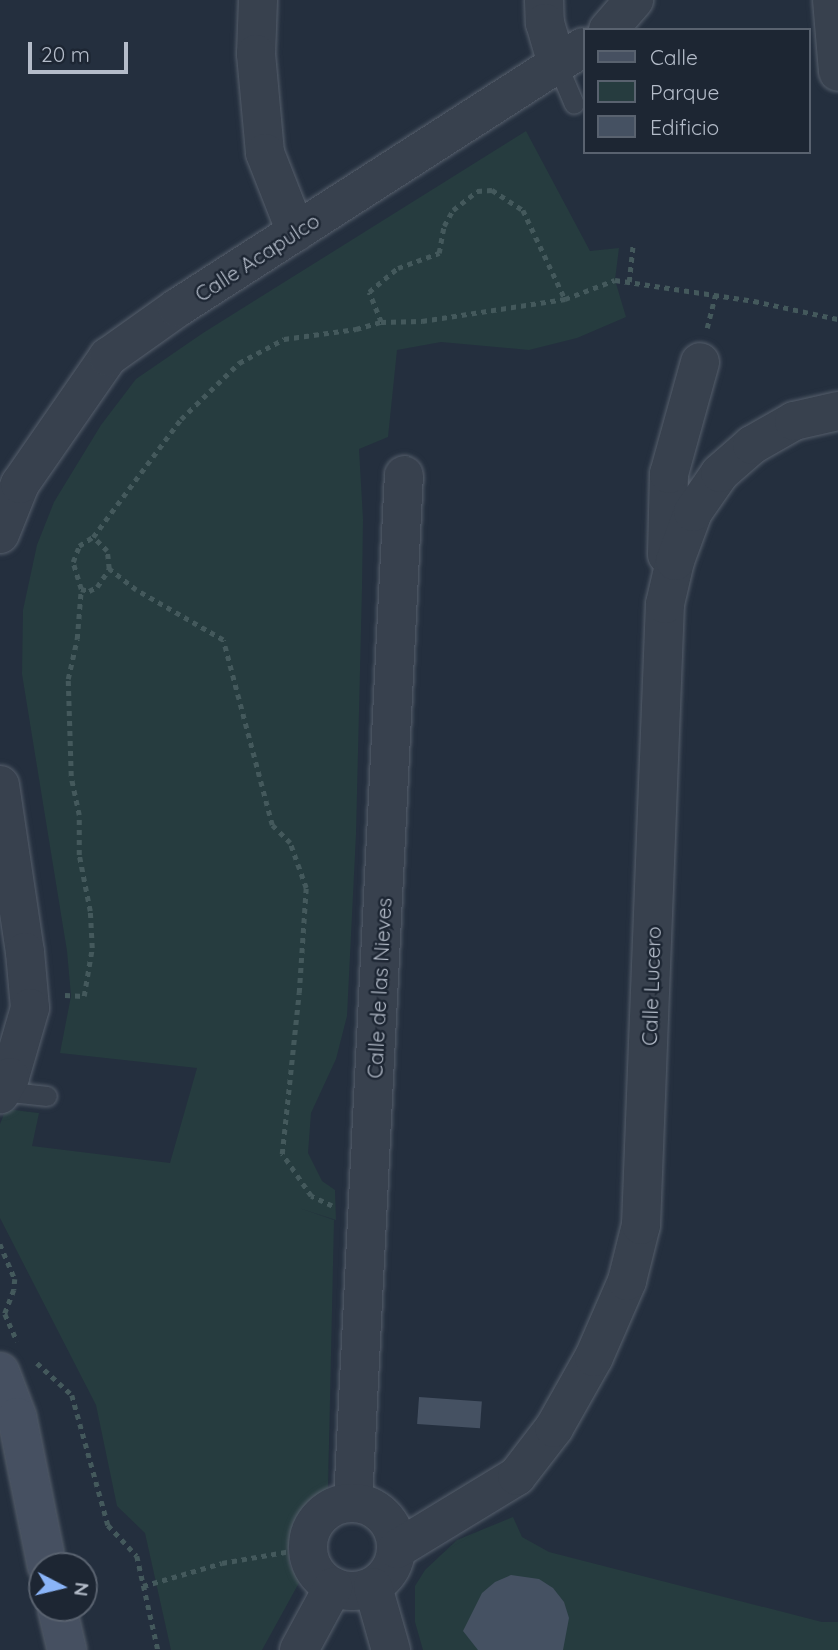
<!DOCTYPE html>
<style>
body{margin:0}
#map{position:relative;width:838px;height:1650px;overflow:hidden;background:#242f3e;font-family:Quicksand,sans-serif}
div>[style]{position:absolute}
.green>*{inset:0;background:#263c3f}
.building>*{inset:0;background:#455162;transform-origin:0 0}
.path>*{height:4.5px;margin-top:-2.25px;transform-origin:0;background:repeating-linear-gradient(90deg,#44595c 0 5px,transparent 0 10px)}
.roads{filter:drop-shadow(0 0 2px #565f6c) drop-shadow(0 0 2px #565f6c)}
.lane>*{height:19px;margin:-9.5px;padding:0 9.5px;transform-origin:9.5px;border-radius:9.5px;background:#38414e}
.street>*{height:38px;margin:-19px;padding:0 19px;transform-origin:19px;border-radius:19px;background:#38414e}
.street>.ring{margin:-19px;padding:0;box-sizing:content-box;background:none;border:38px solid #38414e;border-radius:50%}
.secondary>*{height:38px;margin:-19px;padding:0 19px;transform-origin:19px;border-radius:19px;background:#465061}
span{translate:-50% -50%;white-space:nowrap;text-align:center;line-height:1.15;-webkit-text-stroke:5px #1d2633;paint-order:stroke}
.street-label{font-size:21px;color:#b4bcc9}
.legend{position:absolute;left:583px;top:28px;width:228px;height:126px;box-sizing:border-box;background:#1d2633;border:2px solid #59626f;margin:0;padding:9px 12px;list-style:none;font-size:21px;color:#b4bcc9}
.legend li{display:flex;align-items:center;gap:14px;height:35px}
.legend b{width:35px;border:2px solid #59626f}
.north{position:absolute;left:28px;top:1552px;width:70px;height:70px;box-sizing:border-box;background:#1d2633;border:2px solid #59626f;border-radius:50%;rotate:97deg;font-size:19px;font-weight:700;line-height:28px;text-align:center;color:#b4bcc9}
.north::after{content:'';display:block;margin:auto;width:24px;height:32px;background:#8ab4f8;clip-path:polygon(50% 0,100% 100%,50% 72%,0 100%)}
.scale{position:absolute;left:28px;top:42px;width:100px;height:32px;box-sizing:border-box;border:4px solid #b4bcc9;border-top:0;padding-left:9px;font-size:21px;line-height:24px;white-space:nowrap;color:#b4bcc9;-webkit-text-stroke:5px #1d2633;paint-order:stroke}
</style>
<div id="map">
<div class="green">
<i style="clip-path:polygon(526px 131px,590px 251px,619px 248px,615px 280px,626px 317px,577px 338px,529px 350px,441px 342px,397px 350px,388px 437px,359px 449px,363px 519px,362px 588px,356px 834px,347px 1016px,336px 1059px,311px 1113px,308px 1153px,322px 1181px,335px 1190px,336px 1220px,299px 1208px,334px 1220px,328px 1489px,310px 1504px,296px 1522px,288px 1548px,290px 1566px,300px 1581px,262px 1650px,171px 1650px,145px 1533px,117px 1506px,96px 1405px,0 1218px,0 1124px,6px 1109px,39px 1113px,32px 1146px,170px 1163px,197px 1068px,60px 1053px,71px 996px,67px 951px,22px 674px,23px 610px,37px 545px,54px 502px,101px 425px,136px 379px,203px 333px)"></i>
<i style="clip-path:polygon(513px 1517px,522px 1537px,549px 1552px,822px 1622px,838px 1622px,838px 1650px,423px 1650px,415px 1622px,415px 1586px,425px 1570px,457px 1540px)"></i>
</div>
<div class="building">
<i style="left:419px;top:1397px;width:63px;height:27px;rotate:4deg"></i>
<i style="clip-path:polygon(511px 1575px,539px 1579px,553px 1588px,564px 1602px,569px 1618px,563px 1650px,478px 1650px,463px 1631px,482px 1593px,495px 1582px)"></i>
</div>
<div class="path">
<i style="left:629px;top:282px;width:36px;rotate:-84deg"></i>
<i style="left:381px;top:322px;width:41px;rotate:-1.4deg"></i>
<i style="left:422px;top:321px;width:145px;rotate:-8.7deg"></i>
<i style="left:707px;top:328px;width:34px;rotate:-76deg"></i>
<i style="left:81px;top:589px;width:28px;rotate:-107deg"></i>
<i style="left:73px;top:562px;width:17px;rotate:-69deg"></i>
<i style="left:79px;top:546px;width:17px;rotate:-33deg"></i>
<i style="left:65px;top:995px;width:19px;rotate:3deg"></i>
<i style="left:84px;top:996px;width:49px;rotate:-80.5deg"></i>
<i style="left:92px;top:948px;width:37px;rotate:-93deg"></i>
<i style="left:90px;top:911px;width:57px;rotate:-101.1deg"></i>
<i style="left:79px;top:855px;width:40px;rotate:-90deg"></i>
<i style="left:79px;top:815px;width:40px;rotate:-102deg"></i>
<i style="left:71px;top:776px;width:97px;rotate:-91.8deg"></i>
<i style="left:68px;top:679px;width:41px;rotate:-77.3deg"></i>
<i style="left:77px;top:639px;width:50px;rotate:-85.4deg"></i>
<i style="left:81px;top:589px;width:8px;rotate:14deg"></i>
<i style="left:89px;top:591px;width:9px;rotate:-27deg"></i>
<i style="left:97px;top:587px;width:22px;rotate:-56deg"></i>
<i style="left:332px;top:1206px;width:23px;rotate:-155deg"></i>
<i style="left:311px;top:1196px;width:51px;rotate:-124.6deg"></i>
<i style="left:282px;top:1154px;width:162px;rotate:-84deg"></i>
<i style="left:299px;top:993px;width:105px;rotate:-86.2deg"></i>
<i style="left:306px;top:888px;width:48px;rotate:-109.6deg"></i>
<i style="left:290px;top:843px;width:25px;rotate:-135deg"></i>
<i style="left:272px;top:825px;width:191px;rotate:-104.8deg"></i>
<i style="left:223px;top:640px;width:100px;rotate:-150.1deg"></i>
<i style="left:136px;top:590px;width:34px;rotate:-142deg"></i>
<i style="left:109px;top:569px;width:18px;rotate:-96deg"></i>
<i style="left:107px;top:551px;width:20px;rotate:-135deg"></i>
<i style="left:93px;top:537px;width:147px;rotate:-53.3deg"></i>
<i style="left:181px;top:419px;width:81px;rotate:-44deg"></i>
<i style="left:239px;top:363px;width:51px;rotate:-28.1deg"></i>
<i style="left:284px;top:339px;width:73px;rotate:-7.9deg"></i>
<i style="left:356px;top:329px;width:26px;rotate:-16deg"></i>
<i style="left:381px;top:322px;width:32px;rotate:-112deg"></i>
<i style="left:369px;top:292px;width:38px;rotate:-40deg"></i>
<i style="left:398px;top:268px;width:44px;rotate:-20.1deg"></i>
<i style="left:439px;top:253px;width:27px;rotate:-80deg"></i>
<i style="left:444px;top:226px;width:18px;rotate:-61deg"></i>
<i style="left:453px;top:210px;width:31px;rotate:-38deg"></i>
<i style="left:477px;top:191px;width:15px;rotate:-4deg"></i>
<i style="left:492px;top:190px;width:37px;rotate:33deg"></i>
<i style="left:523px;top:210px;width:98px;rotate:64.7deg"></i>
<i style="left:565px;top:299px;width:53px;rotate:-20.8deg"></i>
<i style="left:615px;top:280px;width:141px;rotate:8.6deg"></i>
<i style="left:754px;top:301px;width:86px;rotate:12.1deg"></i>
<i style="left:0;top:1244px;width:38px;rotate:67deg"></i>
<i style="left:15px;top:1279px;width:11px;rotate:95deg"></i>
<i style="left:14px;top:1290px;width:26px;rotate:111deg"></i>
<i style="left:5px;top:1314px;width:30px;rotate:66deg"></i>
<i style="left:37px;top:1363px;width:47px;rotate:42.4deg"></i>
<i style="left:72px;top:1395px;width:135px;rotate:74.5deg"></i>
<i style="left:108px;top:1525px;width:42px;rotate:46.9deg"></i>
<i style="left:137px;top:1556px;width:96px;rotate:77.4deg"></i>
<i style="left:143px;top:1586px;width:82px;rotate:-16.2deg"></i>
<i style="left:222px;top:1563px;width:87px;rotate:-9.9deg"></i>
</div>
<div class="roads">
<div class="lane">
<i style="left:557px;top:64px;width:43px;rotate:67deg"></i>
<i style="left:2px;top:1091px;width:45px;rotate:6.3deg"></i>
</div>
<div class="street">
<i style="left:258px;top:0;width:54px;rotate:92.1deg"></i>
<i style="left:256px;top:54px;width:99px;rotate:84.8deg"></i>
<i style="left:265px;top:153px;width:85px;rotate:68.6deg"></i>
<i style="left:544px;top:0;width:23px;rotate:88deg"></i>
<i style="left:545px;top:23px;width:43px;rotate:73.7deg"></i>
<i style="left:832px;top:0;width:72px;rotate:85.2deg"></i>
<i style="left:608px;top:30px;width:40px;rotate:-49deg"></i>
<i style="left:0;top:534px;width:54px;rotate:-68.2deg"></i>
<i style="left:20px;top:484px;width:155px;rotate:-55.3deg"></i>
<i style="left:108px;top:357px;width:85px;rotate:-35.4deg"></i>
<i style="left:177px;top:308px;width:483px;rotate:-32.7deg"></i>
<i style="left:667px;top:555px;width:81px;rotate:-88.6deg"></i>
<i style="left:669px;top:474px;width:116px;rotate:-74.5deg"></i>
<i style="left:0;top:785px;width:169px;rotate:81.5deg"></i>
<i style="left:25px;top:952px;width:56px;rotate:84.9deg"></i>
<i style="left:30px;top:1008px;width:72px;rotate:106.2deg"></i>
<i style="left:10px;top:1077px;width:20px;rotate:120deg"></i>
<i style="left:353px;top:1502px;width:1028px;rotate:-87.16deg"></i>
<i class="ring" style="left:308px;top:1503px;width:50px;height:50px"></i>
<i style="left:397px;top:1549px;width:140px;rotate:-31.3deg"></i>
<i style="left:517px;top:1476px;width:61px;rotate:-52.4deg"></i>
<i style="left:554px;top:1428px;width:81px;rotate:-60.6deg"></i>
<i style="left:594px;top:1357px;width:83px;rotate:-66.5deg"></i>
<i style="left:627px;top:1281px;width:58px;rotate:-76deg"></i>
<i style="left:641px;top:1225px;width:621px;rotate:-87.79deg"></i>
<i style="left:665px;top:604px;width:44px;rotate:-76.9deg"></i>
<i style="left:675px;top:561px;width:52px;rotate:-69.8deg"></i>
<i style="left:693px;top:512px;width:47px;rotate:-55.3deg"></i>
<i style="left:720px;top:473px;width:43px;rotate:-41.2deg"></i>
<i style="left:752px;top:445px;width:48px;rotate:-29.7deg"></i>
<i style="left:794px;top:421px;width:45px;rotate:-12.8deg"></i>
<i style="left:373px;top:1587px;width:66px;rotate:74.1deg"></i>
<i style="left:299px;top:1650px;width:72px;rotate:-61.6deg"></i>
</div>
<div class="secondary">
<i style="left:0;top:1372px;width:48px;rotate:69.3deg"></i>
<i style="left:17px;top:1417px;width:152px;rotate:78.6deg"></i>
<i style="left:57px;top:1608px;width:43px;rotate:76.6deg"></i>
</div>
</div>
<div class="street-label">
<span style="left:257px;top:257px;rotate:-33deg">Calle Acapulco</span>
<span style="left:651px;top:986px;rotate:-88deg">Calle Lucero</span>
<span style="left:379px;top:988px;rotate:-87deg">Calle de las Nieves</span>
</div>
<ul class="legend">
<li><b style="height:9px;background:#465061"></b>Calle</li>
<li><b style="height:19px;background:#263c3f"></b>Parque</li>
<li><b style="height:19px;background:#455162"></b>Edificio</li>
</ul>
<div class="north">N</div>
<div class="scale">20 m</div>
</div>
